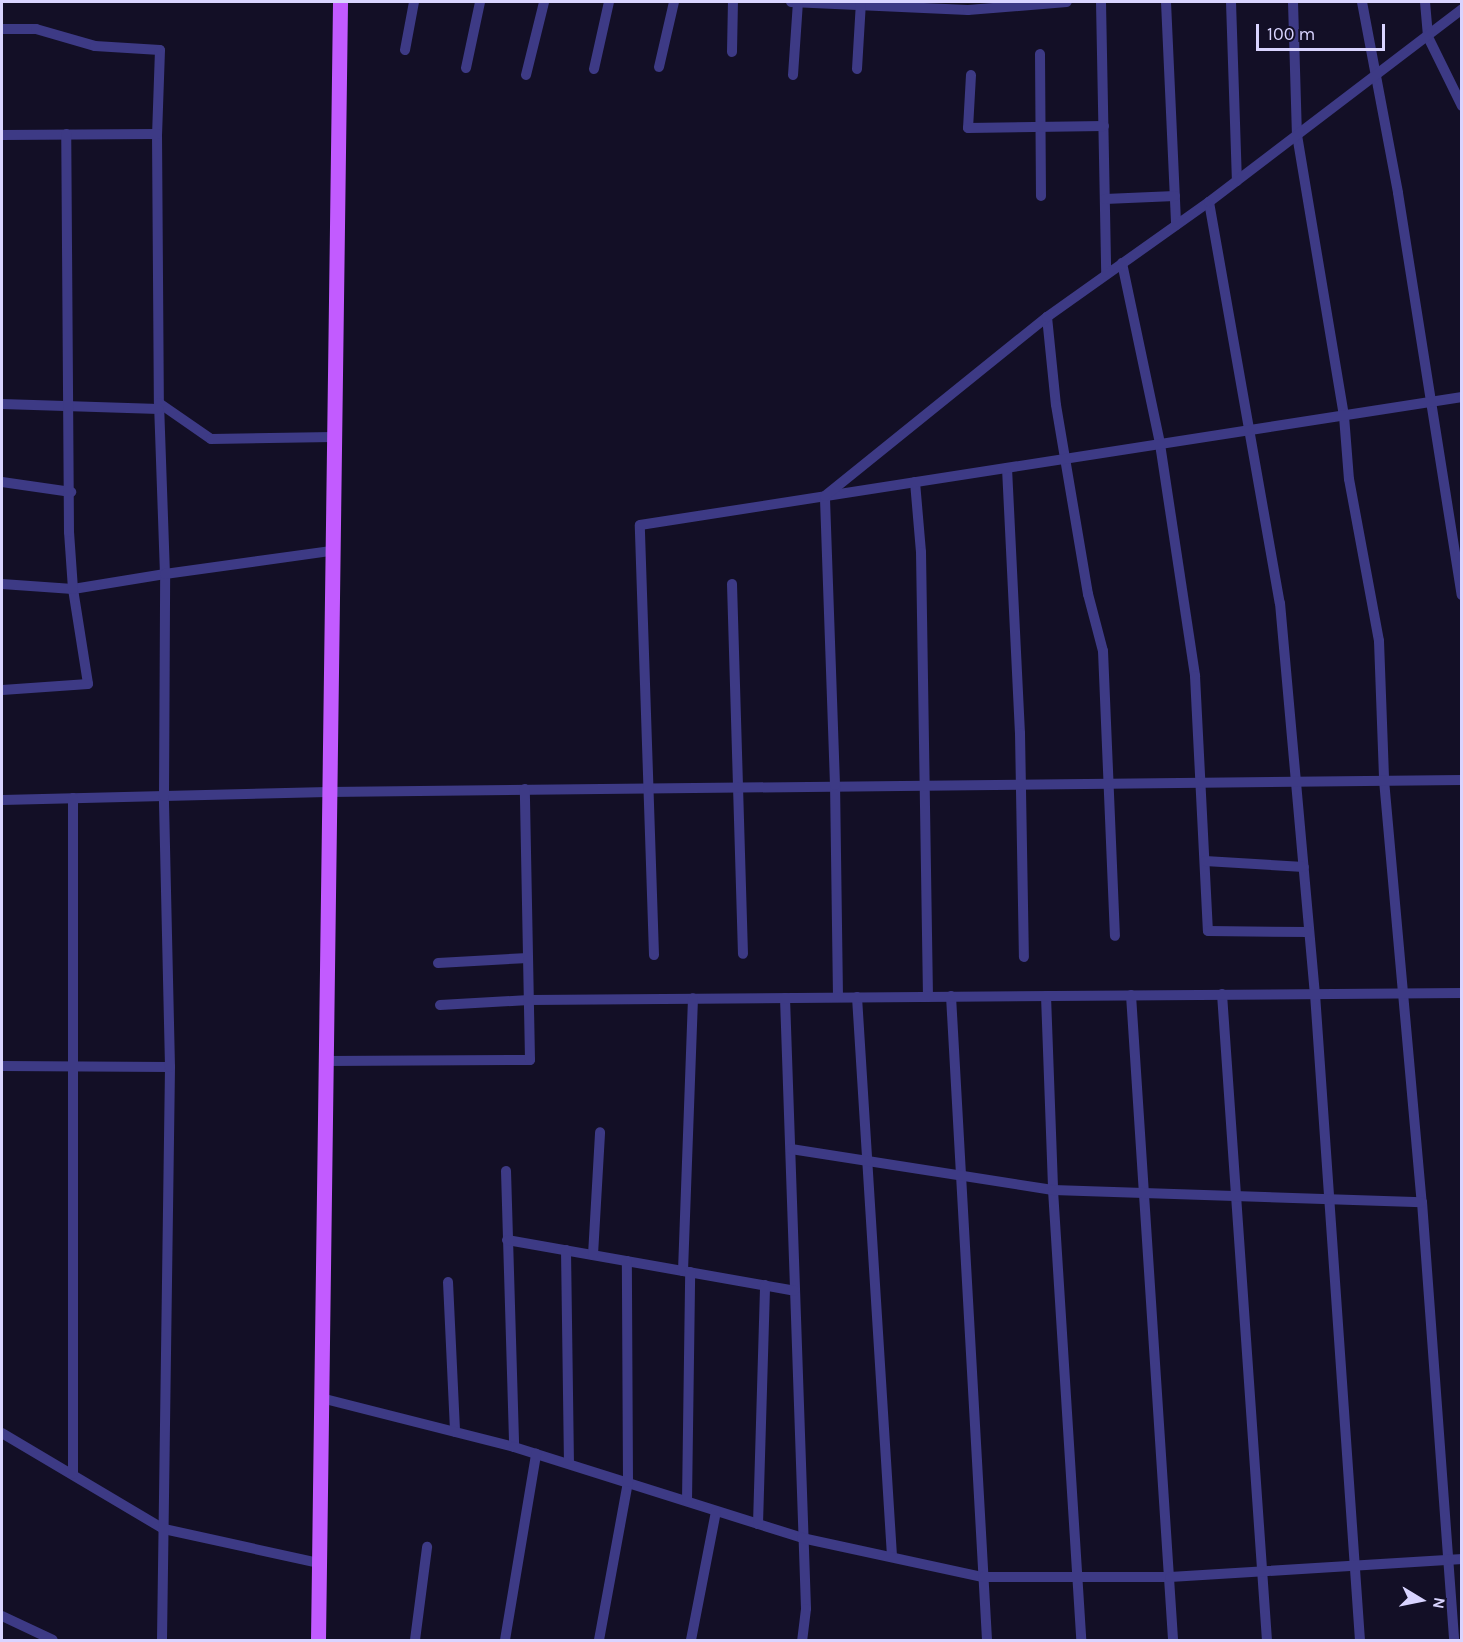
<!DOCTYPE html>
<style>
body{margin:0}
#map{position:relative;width:1463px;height:1642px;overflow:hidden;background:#130f26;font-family:Karla,sans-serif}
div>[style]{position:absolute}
.minor>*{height:10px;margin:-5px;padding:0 5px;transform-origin:5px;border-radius:5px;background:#3d3a85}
.primary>*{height:15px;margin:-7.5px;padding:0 7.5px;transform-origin:7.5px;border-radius:7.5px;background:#c25bff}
span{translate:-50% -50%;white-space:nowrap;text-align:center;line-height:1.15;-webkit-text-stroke:4.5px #130f26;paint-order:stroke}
.frame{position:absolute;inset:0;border:3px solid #d9d4ff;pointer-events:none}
.north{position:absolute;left:1391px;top:1570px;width:60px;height:60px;-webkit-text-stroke:4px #130f26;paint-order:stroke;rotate:100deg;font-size:16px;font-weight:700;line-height:24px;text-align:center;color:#d9d4ff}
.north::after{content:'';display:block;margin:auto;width:21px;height:27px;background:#d9d4ff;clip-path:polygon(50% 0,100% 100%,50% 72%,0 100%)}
.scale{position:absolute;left:1256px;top:24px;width:129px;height:27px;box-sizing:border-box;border:3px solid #d9d4ff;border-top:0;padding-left:8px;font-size:18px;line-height:21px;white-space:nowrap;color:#d9d4ff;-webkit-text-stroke:4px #130f26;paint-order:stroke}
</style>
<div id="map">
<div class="minor">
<i style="left:791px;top:2px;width:177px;rotate:2.6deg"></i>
<i style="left:968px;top:10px;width:99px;rotate:-4.6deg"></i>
<i style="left:1101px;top:2px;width:272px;rotate:88.9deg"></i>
<i style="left:1166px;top:2px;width:223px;rotate:87.4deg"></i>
<i style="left:1231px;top:2px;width:179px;rotate:88.1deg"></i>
<i style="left:1293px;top:2px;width:133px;rotate:88.3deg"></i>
<i style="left:1297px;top:135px;width:285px;rotate:80.5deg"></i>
<i style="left:1344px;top:416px;width:63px;rotate:85.5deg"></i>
<i style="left:1349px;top:479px;width:165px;rotate:79.5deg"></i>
<i style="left:1379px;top:641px;width:139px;rotate:87.9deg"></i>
<i style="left:1384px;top:780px;width:424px;rotate:84.9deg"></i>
<i style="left:1422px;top:1202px;width:439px;rotate:85.8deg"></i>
<i style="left:1362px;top:2px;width:194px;rotate:79.3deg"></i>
<i style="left:1398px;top:193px;width:407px;rotate:81deg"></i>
<i style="left:1425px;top:2px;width:35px;rotate:85deg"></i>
<i style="left:1428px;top:37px;width:77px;rotate:63.8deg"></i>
<i style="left:2px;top:29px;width:34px"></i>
<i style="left:36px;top:29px;width:61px;rotate:16.1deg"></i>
<i style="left:95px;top:46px;width:65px;rotate:3.5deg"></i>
<i style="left:160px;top:50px;width:84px;rotate:92deg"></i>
<i style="left:157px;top:134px;width:269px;rotate:89.6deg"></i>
<i style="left:159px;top:403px;width:171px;rotate:88deg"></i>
<i style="left:165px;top:574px;width:93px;rotate:170.7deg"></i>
<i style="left:73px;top:589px;width:96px;rotate:81deg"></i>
<i style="left:88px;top:684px;width:86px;rotate:176deg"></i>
<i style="left:405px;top:50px;width:49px;rotate:-79.4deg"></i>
<i style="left:732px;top:52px;width:50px;rotate:-88.9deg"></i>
<i style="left:1040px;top:54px;width:142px;rotate:89.6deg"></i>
<i style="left:659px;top:67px;width:67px;rotate:-77deg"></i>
<i style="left:466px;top:68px;width:67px;rotate:-78deg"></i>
<i style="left:594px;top:69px;width:69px;rotate:-77.4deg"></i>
<i style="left:857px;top:69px;width:67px;rotate:-86.6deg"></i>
<i style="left:526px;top:75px;width:75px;rotate:-76.1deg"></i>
<i style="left:793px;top:75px;width:73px;rotate:-86.1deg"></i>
<i style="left:971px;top:75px;width:53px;rotate:93.2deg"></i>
<i style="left:968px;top:128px;width:136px;rotate:-0.8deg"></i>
<i style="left:2px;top:135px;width:155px;rotate:-0.4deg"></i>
<i style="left:1105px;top:199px;width:70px;rotate:-2.5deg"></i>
<i style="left:1209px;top:202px;width:407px;rotate:80deg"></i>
<i style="left:1280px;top:603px;width:393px;rotate:84.9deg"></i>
<i style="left:1315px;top:994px;width:648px;rotate:86.02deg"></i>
<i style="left:1122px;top:263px;width:185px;rotate:78.1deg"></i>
<i style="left:1160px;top:444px;width:235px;rotate:81.4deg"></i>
<i style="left:1195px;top:676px;width:255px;rotate:87.1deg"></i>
<i style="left:1208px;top:931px;width:101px;rotate:0.6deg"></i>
<i style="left:1047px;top:317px;width:88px;rotate:84.2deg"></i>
<i style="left:1056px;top:405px;width:192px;rotate:80.4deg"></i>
<i style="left:1088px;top:594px;width:59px;rotate:75.3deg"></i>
<i style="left:1103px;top:651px;width:285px;rotate:87.6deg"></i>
<i style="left:159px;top:403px;width:63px;rotate:34.7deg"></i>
<i style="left:211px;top:439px;width:122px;rotate:-0.9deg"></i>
<i style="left:2px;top:404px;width:157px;rotate:1.8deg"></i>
<i style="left:1007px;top:468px;width:265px;rotate:87.2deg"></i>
<i style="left:1020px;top:733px;width:224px;rotate:89deg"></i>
<i style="left:2px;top:482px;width:70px;rotate:8.2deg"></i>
<i style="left:915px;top:482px;width:70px;rotate:85.1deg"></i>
<i style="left:921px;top:552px;width:445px;rotate:89.1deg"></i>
<i style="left:2px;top:584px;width:71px;rotate:4deg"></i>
<i style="left:73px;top:589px;width:57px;rotate:-94deg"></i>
<i style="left:69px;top:532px;width:398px;rotate:-90.4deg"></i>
<i style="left:732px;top:584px;width:370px;rotate:88.3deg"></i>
<i style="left:2px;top:800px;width:326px;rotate:-1.4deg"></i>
<i style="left:328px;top:792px;width:1134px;rotate:-0.61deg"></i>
<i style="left:1205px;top:861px;width:99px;rotate:3.5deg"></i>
<i style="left:654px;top:955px;width:430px;rotate:-91.9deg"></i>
<i style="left:640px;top:525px;width:832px;rotate:-8.85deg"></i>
<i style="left:438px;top:963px;width:90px;rotate:-3.2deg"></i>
<i style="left:1222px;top:994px;width:648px;rotate:86.02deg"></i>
<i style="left:1131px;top:995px;width:646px;rotate:86.27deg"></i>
<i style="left:951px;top:996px;width:645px;rotate:86.8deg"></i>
<i style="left:1046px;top:996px;width:194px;rotate:87.9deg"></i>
<i style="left:1053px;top:1190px;width:451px;rotate:86.4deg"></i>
<i style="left:838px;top:997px;width:212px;rotate:-90.8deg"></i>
<i style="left:835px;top:785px;width:289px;rotate:-92deg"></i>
<i style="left:825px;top:496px;width:285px;rotate:-38.9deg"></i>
<i style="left:1047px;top:317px;width:199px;rotate:-35.4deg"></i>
<i style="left:1209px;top:202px;width:318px;rotate:-37.3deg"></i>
<i style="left:857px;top:997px;width:560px;rotate:86.42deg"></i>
<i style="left:785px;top:998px;width:611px;rotate:88.03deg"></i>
<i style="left:806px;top:1609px;width:31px;rotate:97deg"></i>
<i style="left:440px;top:1005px;width:89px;rotate:-3.2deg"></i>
<i style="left:529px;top:1000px;width:933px;rotate:-0.43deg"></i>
<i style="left:325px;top:1061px;width:205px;rotate:-0.3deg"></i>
<i style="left:530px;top:1060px;width:271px;rotate:-91.1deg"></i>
<i style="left:2px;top:1066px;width:168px;rotate:0.3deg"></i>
<i style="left:791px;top:1149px;width:265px;rotate:8.9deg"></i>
<i style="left:1053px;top:1190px;width:369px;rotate:1.9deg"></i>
<i style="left:506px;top:1171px;width:276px;rotate:88.3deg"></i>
<i style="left:507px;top:1240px;width:292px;rotate:10deg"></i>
<i style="left:566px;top:1250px;width:213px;rotate:89.2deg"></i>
<i style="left:593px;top:1255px;width:123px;rotate:-86.7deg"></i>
<i style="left:683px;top:1271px;width:273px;rotate:-87.9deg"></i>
<i style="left:448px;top:1282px;width:150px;rotate:87.3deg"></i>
<i style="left:321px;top:1398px;width:199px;rotate:14.2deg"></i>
<i style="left:514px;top:1447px;width:302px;rotate:17.5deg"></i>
<i style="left:802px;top:1538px;width:185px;rotate:12.2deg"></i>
<i style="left:983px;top:1577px;width:187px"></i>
<i style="left:1170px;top:1577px;width:293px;rotate:-3.5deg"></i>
<i style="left:2px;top:1433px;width:188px;rotate:30.7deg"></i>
<i style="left:164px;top:1529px;width:159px;rotate:12.4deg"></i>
<i style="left:73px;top:1474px;width:676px;rotate:-90deg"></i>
<i style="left:687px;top:1501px;width:229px;rotate:-89.2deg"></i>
<i style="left:758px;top:1524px;width:239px;rotate:-88.3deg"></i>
<i style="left:2px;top:1616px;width:56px;rotate:25.2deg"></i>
<i style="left:162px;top:1640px;width:573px;rotate:-89.2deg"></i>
<i style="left:170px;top:1067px;width:271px;rotate:-91.3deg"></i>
<i style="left:164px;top:796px;width:222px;rotate:-89.7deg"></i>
<i style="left:165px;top:574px;width:168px;rotate:-7.9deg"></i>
<i style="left:415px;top:1640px;width:94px;rotate:-82.6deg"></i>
<i style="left:505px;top:1640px;width:189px;rotate:-80.5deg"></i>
<i style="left:599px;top:1640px;width:161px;rotate:-79.6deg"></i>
<i style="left:628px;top:1482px;width:221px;rotate:-90.3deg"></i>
<i style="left:691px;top:1640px;width:131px;rotate:-79deg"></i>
</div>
<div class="primary">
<i style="left:318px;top:1640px;width:1638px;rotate:-89.23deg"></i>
</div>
<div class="frame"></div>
<div class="north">N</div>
<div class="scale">100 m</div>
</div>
